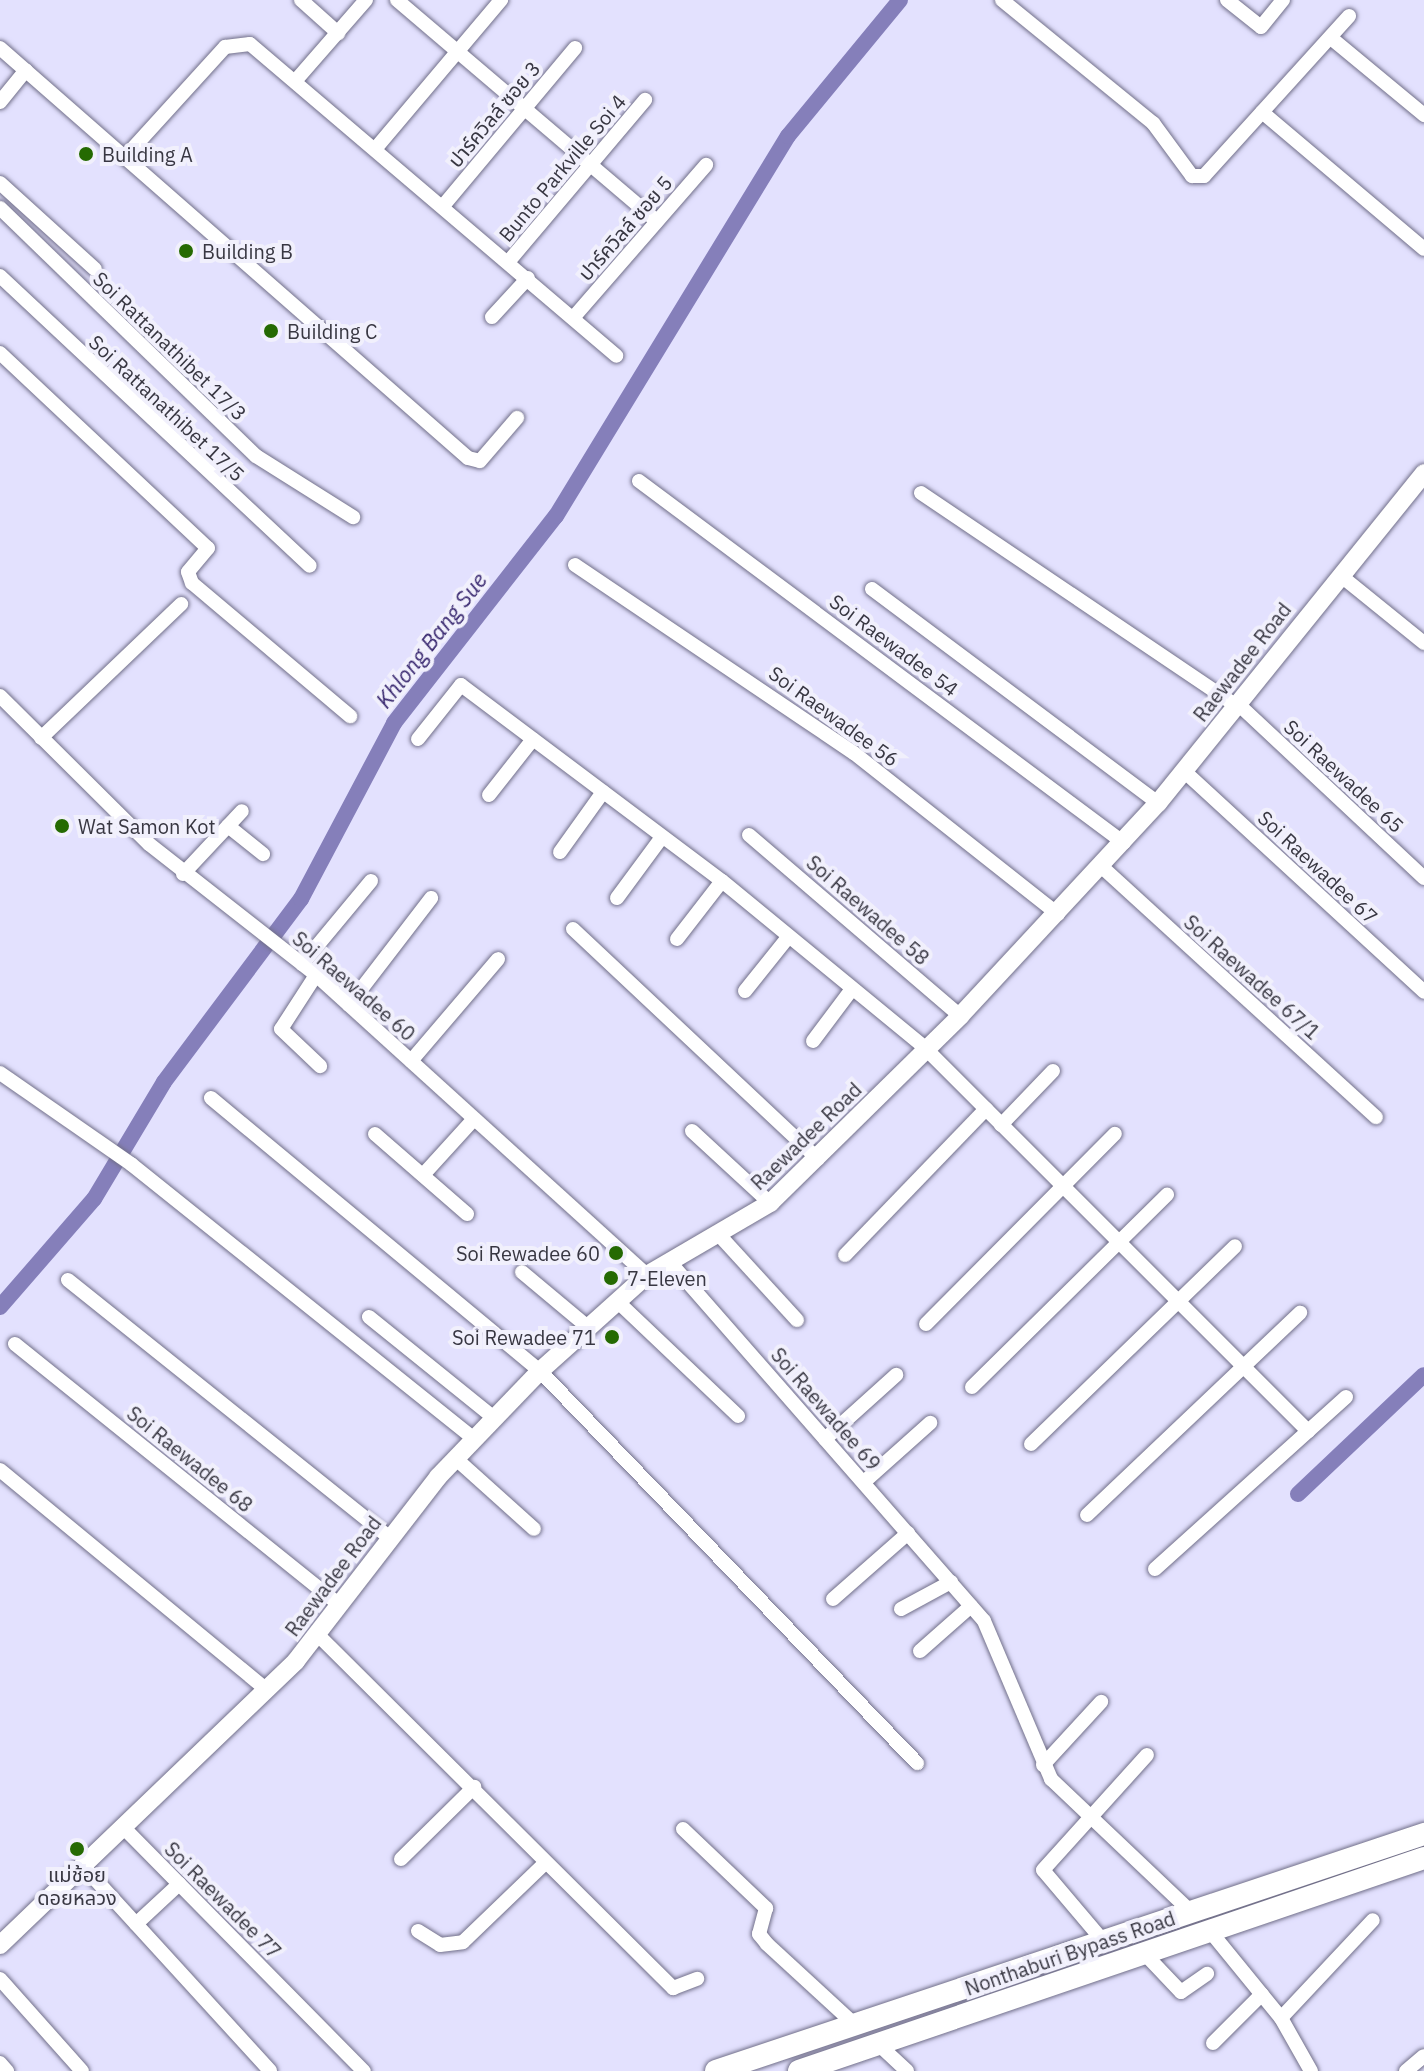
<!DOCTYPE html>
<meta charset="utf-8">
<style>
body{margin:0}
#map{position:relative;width:1424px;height:2071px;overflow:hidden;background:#e3e1fe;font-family:"IBM Plex Sans","Noto Sans Thai",sans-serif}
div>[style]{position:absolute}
.canal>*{height:16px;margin:-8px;padding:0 8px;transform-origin:8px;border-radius:8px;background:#857fba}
.roads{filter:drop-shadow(0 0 2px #716f89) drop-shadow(0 0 2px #716f89)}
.minor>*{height:14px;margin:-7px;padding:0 7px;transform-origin:7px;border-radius:7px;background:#fff}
.tertiary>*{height:18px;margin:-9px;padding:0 9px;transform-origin:9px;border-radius:9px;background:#fff}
.secondary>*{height:22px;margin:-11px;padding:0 11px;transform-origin:11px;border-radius:11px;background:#fff}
.dots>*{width:22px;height:22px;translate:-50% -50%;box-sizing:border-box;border:4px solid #f1f0fc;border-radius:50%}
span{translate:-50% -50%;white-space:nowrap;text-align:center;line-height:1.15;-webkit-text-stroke:8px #f1f0fc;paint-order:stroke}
.street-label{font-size:20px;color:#383742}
.poi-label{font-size:20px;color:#383742}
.left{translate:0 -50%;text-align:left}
.right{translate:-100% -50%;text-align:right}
.water-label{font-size:22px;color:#38276f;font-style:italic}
</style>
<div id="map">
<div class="canal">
<i style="left:0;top:1307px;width:143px;rotate:-49deg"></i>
<i style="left:94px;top:1199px;width:136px;rotate:-59.1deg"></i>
<i style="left:164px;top:1082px;width:229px;rotate:-53.2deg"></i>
<i style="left:301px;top:899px;width:199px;rotate:-62.1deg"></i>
<i style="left:394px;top:723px;width:263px;rotate:-52deg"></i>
<i style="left:556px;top:516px;width:445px;rotate:-58.6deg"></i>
<i style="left:788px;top:136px;width:176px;rotate:-50.5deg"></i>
<i style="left:1298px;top:1494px;width:173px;rotate:-43.4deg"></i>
</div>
<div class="roads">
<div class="minor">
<i style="left:301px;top:0;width:50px;rotate:41.7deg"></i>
<i style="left:397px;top:0;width:341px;rotate:40.4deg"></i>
<i style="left:1002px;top:0;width:195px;rotate:39.2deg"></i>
<i style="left:1153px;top:123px;width:66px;rotate:53.7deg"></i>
<i style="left:1192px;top:176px;width:12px"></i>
<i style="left:1204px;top:176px;width:216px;rotate:-47.8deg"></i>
<i style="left:1227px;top:0;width:43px;rotate:38.5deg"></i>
<i style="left:1261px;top:27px;width:35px;rotate:-51deg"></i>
<i style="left:1331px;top:38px;width:121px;rotate:39.6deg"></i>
<i style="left:0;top:48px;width:622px;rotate:41.22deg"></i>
<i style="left:468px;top:458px;width:12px;rotate:14deg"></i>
<i style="left:480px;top:461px;width:57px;rotate:-49.3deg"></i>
<i style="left:297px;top:79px;width:105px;rotate:-48.9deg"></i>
<i style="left:0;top:102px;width:41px;rotate:-50.9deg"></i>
<i style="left:1262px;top:112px;width:212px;rotate:40.2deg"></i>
<i style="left:376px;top:148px;width:194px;rotate:-49.8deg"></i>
<i style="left:125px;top:157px;width:149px;rotate:-47.7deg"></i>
<i style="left:225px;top:47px;width:25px;rotate:-7deg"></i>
<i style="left:250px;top:44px;width:481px;rotate:40.4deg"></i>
<i style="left:0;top:183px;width:128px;rotate:42.2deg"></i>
<i style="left:443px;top:206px;width:206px;rotate:-50.1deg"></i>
<i style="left:0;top:208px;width:356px;rotate:44.1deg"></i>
<i style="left:256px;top:456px;width:115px;rotate:32.2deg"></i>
<i style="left:509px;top:261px;width:211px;rotate:-49.8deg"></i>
<i style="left:0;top:276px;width:424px;rotate:43.1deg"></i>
<i style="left:492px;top:317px;width:53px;rotate:-47.3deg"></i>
<i style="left:573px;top:318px;width:203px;rotate:-49deg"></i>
<i style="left:0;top:353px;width:285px;rotate:43.2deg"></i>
<i style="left:208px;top:548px;width:31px;rotate:130deg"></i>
<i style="left:188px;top:572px;width:12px;rotate:70deg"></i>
<i style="left:192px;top:583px;width:207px;rotate:40.1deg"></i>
<i style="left:639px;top:481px;width:605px;rotate:36.74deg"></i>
<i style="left:921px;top:493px;width:379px;rotate:34deg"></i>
<i style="left:575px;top:565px;width:336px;rotate:34deg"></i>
<i style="left:854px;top:753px;width:260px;rotate:38.3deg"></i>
<i style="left:1340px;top:575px;width:108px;rotate:39deg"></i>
<i style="left:872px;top:589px;width:357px;rotate:36.8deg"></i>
<i style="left:0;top:696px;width:210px;rotate:44.8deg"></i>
<i style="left:149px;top:844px;width:212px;rotate:38.1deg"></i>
<i style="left:316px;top:975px;width:447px;rotate:42.2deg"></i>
<i style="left:1237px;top:703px;width:256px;rotate:43.1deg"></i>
<i style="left:41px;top:738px;width:194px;rotate:-43.7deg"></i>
<i style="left:418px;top:739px;width:69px;rotate:-51.5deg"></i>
<i style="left:461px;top:685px;width:326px;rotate:36.9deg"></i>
<i style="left:722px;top:881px;width:263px;rotate:39.4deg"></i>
<i style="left:925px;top:1048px;width:542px;rotate:45deg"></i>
<i style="left:1184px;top:771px;width:326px;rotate:42.6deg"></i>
<i style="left:489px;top:795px;width:71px;rotate:-51.8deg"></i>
<i style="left:228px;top:826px;width:45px;rotate:38.7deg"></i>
<i style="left:749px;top:835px;width:278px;rotate:40.6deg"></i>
<i style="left:560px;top:852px;width:74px;rotate:-54.4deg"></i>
<i style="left:1102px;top:867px;width:371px;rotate:42.4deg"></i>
<i style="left:183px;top:874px;width:86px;rotate:-46.9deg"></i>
<i style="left:617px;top:898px;width:76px;rotate:-53.6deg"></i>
<i style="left:573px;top:929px;width:336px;rotate:43.2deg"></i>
<i style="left:677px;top:939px;width:73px;rotate:-52.2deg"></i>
<i style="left:302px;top:964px;width:108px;rotate:-50.3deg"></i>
<i style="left:316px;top:975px;width:64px;rotate:122.9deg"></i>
<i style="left:281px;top:1029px;width:54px;rotate:43.5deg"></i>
<i style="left:745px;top:991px;width:70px;rotate:-51.3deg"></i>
<i style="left:349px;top:1005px;width:135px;rotate:-52.5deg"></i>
<i style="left:813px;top:1041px;width:65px;rotate:-53.1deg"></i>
<i style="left:411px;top:1061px;width:134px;rotate:-49.5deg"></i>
<i style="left:0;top:1073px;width:160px;rotate:34.8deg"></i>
<i style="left:131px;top:1164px;width:438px;rotate:38.7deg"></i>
<i style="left:211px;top:1098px;width:428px;rotate:39.7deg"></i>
<i style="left:540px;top:1371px;width:544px;rotate:46.12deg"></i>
<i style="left:1001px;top:1125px;width:75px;rotate:-46.1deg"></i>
<i style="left:692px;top:1131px;width:106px;rotate:42.7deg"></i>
<i style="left:375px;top:1134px;width:122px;rotate:41deg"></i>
<i style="left:423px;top:1175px;width:74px;rotate:-47.7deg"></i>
<i style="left:720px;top:1236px;width:114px;rotate:47.5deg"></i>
<i style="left:845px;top:1255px;width:203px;rotate:-46deg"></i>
<i style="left:669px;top:1261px;width:478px;rotate:48.8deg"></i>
<i style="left:984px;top:1621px;width:172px;rotate:67deg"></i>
<i style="left:1051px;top:1779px;width:193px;rotate:43.5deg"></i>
<i style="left:522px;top:1272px;width:87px;rotate:39.9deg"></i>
<i style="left:68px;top:1280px;width:411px;rotate:38.7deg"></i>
<i style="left:617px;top:1301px;width:167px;rotate:43.5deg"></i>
<i style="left:369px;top:1317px;width:161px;rotate:38.9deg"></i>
<i style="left:926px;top:1324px;width:268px;rotate:-45.2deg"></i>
<i style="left:15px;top:1344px;width:417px;rotate:38.8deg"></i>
<i style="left:972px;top:1387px;width:274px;rotate:-44.6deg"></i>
<i style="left:825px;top:1439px;width:96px;rotate:-42deg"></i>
<i style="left:1031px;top:1444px;width:284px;rotate:-44.1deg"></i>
<i style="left:455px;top:1458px;width:106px;rotate:41.9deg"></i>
<i style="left:0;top:1470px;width:346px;rotate:39.5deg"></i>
<i style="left:864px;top:1482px;width:89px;rotate:-41.8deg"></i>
<i style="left:1087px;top:1515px;width:294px;rotate:-43.5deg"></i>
<i style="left:1155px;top:1569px;width:257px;rotate:-42deg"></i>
<i style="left:833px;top:1599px;width:100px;rotate:-41.3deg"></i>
<i style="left:901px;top:1609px;width:57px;rotate:-28.4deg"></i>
<i style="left:318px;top:1635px;width:501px;rotate:44.84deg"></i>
<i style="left:673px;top:1988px;width:26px;rotate:-21deg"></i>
<i style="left:920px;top:1651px;width:68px;rotate:-41.4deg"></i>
<i style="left:1043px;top:1765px;width:86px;rotate:-47.4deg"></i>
<i style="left:125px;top:1829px;width:340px;rotate:45.4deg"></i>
<i style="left:683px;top:1829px;width:115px;rotate:43.6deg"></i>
<i style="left:766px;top:1908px;width:27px;rotate:105deg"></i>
<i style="left:759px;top:1934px;width:13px;rotate:51deg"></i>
<i style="left:767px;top:1944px;width:120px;rotate:42.6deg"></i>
<i style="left:401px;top:1859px;width:103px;rotate:-44.6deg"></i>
<i style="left:84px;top:1867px;width:276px;rotate:47.6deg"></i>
<i style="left:136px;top:1924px;width:59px;rotate:-42.9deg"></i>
<i style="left:418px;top:1931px;width:26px;rotate:32deg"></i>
<i style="left:440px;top:1945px;width:23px;rotate:-7deg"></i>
<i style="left:463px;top:1942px;width:114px;rotate:-43.9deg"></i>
<i style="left:1210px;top:1931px;width:112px;rotate:50.8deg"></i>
<i style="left:1281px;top:2018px;width:61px;rotate:60.5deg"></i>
<i style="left:1104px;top:1942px;width:94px;rotate:-130.3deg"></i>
<i style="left:1043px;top:1870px;width:155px;rotate:-47.9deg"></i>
<i style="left:1143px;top:1952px;width:55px;rotate:46.5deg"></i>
<i style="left:1181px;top:1992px;width:32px;rotate:-35deg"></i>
<i style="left:0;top:1979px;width:123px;rotate:48.3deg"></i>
<i style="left:1281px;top:2018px;width:134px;rotate:-46.8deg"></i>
<i style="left:877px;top:2043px;width:41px;rotate:43deg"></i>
<i style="left:1213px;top:2043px;width:69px;rotate:-45deg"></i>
<i style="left:0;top:2063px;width:11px;rotate:49deg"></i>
<i style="left:1406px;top:2071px;width:23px;rotate:-40deg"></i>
</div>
<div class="tertiary">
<i style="left:0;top:1945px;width:410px;rotate:-43.8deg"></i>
<i style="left:296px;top:1661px;width:232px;rotate:-52.3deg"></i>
<i style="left:438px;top:1477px;width:147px;rotate:-46.1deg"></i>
<i style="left:540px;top:1371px;width:144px;rotate:-41.9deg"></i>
<i style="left:647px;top:1275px;width:143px;rotate:-30.3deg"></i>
<i style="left:770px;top:1203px;width:267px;rotate:-44.5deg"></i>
<i style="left:960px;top:1016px;width:291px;rotate:-47.1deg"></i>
<i style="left:1158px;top:803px;width:424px;rotate:-51.1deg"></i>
</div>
<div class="secondary">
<i style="left:716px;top:2071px;width:747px;rotate:-18.51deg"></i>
<i style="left:799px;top:2071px;width:660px;rotate:-18.82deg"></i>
</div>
</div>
<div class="dots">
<i style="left:86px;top:154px;background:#256a02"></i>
<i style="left:186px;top:251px;background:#256a02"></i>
<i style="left:271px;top:331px;background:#256a02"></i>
<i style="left:62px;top:826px;background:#256a02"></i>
<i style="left:616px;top:1253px;background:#256a02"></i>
<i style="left:611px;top:1278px;background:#256a02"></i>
<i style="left:612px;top:1337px;background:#256a02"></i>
<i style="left:77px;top:1849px;background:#256a02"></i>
</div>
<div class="street-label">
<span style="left:494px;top:114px;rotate:-50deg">ปาร์ควิลล์ ซอย 3</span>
<span style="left:562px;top:168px;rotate:-50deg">Bunto Parkville Soi 4</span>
<span style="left:625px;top:228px;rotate:-49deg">ปาร์ควิลล์ ซอย 5</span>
<span style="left:170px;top:346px;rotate:44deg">Soi Rattanathibet 17/3</span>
<span style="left:167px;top:408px;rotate:43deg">Soi Rattanathibet 17/5</span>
<span style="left:894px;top:645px;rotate:37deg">Soi Raewadee 54</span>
<span style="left:1242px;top:662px;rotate:-52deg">Raewadee Road</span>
<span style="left:834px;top:716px;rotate:36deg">Soi Raewadee 56</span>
<span style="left:1344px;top:776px;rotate:43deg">Soi Raewadee 65</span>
<span style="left:1318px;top:867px;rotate:43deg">Soi Raewadee 67</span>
<span style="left:868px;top:910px;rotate:41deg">Soi Raewadee 58</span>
<span style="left:1252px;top:977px;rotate:42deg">Soi Raewadee 67/1</span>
<span style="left:354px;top:986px;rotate:41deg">Soi Raewadee 60</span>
<span style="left:806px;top:1136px;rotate:-44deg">Raewadee Road</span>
<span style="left:826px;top:1409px;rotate:49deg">Soi Raewadee 69</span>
<span style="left:190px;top:1459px;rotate:39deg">Soi Raewadee 68</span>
<span style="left:333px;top:1576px;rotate:-53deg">Raewadee Road</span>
<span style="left:223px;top:1900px;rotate:45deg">Soi Raewadee 77</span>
<span style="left:1070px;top:1953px;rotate:-19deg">Nonthaburi Bypass Road</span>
</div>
<div class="poi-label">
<span class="left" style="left:102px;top:154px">Building A</span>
<span class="left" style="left:202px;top:251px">Building B</span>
<span class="left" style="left:287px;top:331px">Building C</span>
<span class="left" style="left:78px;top:826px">Wat Samon Kot</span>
<span class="right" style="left:600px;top:1253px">Soi Rewadee 60</span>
<span class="left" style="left:627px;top:1278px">7-Eleven</span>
<span class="right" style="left:596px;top:1337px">Soi Rewadee 71</span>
<span style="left:77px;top:1886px">แม่ช้อย<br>ดอยหลวง</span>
</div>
<div class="water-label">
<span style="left:431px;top:640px;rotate:-52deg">Khlong Bang Sue</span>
</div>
</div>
